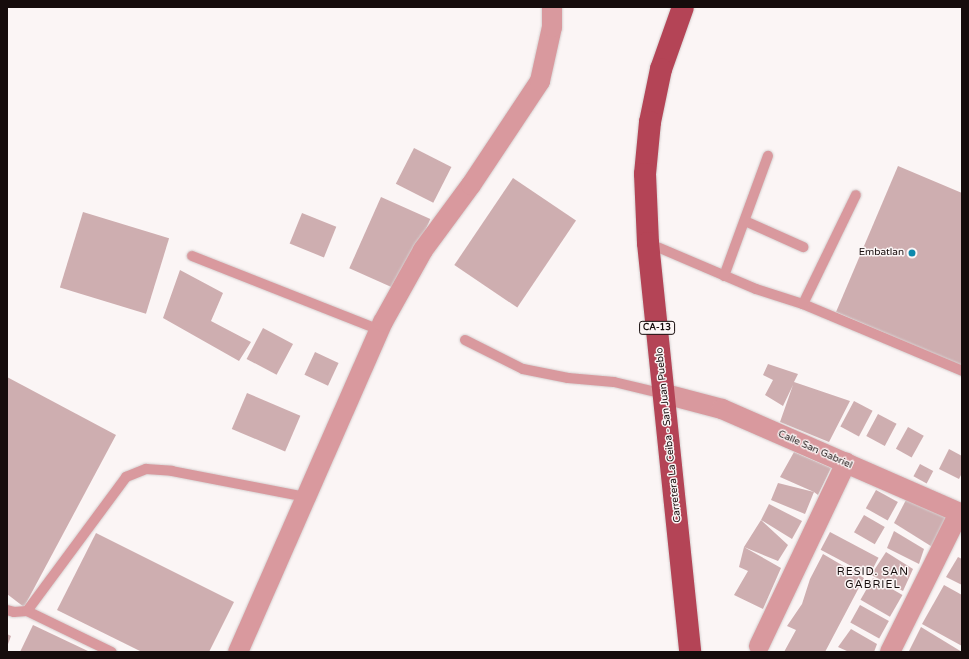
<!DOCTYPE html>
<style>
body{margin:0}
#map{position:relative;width:969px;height:659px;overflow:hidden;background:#fbf5f5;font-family:"Varela Round",sans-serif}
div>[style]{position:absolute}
.building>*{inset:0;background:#ceaeb0;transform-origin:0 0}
.roads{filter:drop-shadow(0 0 1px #d6d0d0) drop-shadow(0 0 1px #d6d0d0)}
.service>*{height:10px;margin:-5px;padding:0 5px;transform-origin:5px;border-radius:5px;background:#d9999e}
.minor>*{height:20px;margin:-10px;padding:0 10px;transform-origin:10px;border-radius:10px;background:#d9999e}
.primary>*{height:22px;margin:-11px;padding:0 11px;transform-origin:11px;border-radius:11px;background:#b44456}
.dots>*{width:11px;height:11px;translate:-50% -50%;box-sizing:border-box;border:2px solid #fbf5f5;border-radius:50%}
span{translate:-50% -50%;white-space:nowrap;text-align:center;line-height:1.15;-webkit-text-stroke:3px #fbf5f5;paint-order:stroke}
.shield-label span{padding:1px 3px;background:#fbf5f5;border:1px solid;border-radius:3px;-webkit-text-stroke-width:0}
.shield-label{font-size:9px;color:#160c0c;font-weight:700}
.poi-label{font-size:10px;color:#160c0c}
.right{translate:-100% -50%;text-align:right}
.street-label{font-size:10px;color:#160c0c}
.neighbourhood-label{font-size:11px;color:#160c0c;letter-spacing:1px}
.frame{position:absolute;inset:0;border:8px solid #160c0c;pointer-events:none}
</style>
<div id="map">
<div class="building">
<i style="left:414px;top:148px;width:42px;height:40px;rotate:27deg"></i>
<i style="clip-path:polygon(898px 166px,962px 193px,962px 366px,836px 312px)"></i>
<i style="left:513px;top:178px;width:76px;height:105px;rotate:34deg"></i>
<i style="left:381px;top:197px;width:54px;height:78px;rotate:24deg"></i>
<i style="left:83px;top:212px;width:90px;height:79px;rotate:17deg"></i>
<i style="left:302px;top:213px;width:37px;height:33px;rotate:22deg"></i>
<i style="clip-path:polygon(180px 270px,223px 293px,211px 321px,251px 342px,239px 361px,163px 318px)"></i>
<i style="left:263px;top:328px;width:34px;height:35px;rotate:28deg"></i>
<i style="left:315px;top:352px;width:26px;height:25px;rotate:25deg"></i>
<i style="clip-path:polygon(768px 364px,798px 374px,794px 382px,850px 401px,829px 442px,780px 422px,793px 385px,783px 406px,765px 395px,773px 380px,763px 375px)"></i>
<i style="clip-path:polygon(7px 377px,116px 435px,24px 607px,7px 594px)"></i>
<i style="left:247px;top:393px;width:58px;height:39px;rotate:23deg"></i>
<i style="left:854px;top:401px;width:21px;height:29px;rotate:28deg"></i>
<i style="left:878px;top:414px;width:21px;height:25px;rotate:28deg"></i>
<i style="left:908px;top:427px;width:18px;height:25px;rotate:29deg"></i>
<i style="clip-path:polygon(949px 449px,962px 456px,962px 473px,959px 479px,939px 469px)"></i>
<i style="clip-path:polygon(794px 452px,831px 468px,818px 495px,814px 492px,805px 514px,771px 500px,778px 483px,814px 492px,780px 477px)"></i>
<i style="left:920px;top:464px;width:15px;height:14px;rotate:28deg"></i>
<i style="left:876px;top:490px;width:25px;height:21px;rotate:29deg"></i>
<i style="clip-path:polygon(907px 498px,950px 518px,934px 548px,894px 523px)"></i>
<i style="clip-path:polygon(769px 504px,802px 521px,792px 539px,761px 520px)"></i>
<i style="left:864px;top:515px;width:24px;height:20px;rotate:30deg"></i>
<i style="clip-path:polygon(761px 520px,788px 545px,778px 561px,744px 547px,781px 568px,763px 609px,734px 595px,748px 571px,739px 567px,744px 547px)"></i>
<i style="clip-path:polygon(894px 531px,924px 549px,919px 564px,887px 548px)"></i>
<i style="left:830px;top:532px;width:55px;height:20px;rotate:28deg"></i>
<i style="clip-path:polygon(96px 533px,234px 602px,209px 652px,142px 652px,57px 610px)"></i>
<i style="clip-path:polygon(886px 552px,913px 569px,903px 591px,871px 575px)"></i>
<i style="clip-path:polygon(823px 554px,864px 578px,825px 652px,784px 652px,796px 630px,787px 626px,802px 604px,810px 579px)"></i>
<i style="clip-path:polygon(958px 557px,962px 559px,962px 585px,946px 577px)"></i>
<i style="left:873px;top:578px;width:34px;height:25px;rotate:30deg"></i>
<i style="clip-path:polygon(944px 585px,962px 595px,962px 646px,922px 624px)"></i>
<i style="left:860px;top:605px;width:33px;height:20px;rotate:29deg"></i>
<i style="clip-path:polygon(33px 625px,90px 652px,20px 652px)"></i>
<i style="clip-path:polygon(921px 627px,962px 652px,909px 651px)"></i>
<i style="clip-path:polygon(851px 629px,877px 644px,874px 652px,849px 652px,838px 647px)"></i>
<i style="clip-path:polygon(7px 634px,11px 636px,7px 647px)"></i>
</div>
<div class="roads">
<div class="service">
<i style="left:745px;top:221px;width:64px;rotate:24.1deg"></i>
<i style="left:648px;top:243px;width:117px;rotate:23.1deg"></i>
<i style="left:756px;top:289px;width:49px;rotate:17.7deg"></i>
<i style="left:803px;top:304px;width:173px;rotate:22.8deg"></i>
<i style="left:192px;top:256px;width:202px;rotate:21.5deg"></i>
<i style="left:724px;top:276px;width:128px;rotate:-69.9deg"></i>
<i style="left:803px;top:304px;width:121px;rotate:-64.1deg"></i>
<i style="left:465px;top:340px;width:65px;rotate:26.6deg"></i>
<i style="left:523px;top:369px;width:46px;rotate:11.3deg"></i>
<i style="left:568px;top:378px;width:46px;rotate:5deg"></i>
<i style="left:614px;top:382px;width:51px;rotate:13.5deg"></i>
<i style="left:7px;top:610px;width:7px;rotate:16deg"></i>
<i style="left:14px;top:612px;width:13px;rotate:-4deg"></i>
<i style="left:27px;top:611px;width:167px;rotate:-53.5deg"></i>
<i style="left:126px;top:477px;width:22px;rotate:-22deg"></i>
<i style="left:146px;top:469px;width:26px;rotate:4deg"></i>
<i style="left:172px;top:471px;width:136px;rotate:11deg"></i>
<i style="left:27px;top:611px;width:94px;rotate:25.8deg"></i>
</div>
<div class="minor">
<i style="left:665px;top:394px;width:59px;rotate:14.7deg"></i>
<i style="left:722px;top:409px;width:262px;rotate:23.6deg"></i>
<i style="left:759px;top:646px;width:203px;rotate:-64.6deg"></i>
<i style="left:238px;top:652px;width:360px;rotate:-66.3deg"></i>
<i style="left:383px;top:322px;width:82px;rotate:-60.9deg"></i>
<i style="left:423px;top:250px;width:81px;rotate:-53.6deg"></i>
<i style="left:471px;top:185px;width:125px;rotate:-56.4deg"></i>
<i style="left:540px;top:81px;width:55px;rotate:-77.5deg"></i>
<i style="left:552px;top:27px;width:20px;rotate:-90deg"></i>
<i style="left:890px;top:652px;width:155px;rotate:-63.6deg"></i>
</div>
<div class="primary">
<i style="left:683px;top:7px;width:66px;rotate:109.5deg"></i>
<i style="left:661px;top:69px;width:54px;rotate:101.7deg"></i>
<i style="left:650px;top:122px;width:52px;rotate:95.5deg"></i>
<i style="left:645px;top:174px;width:69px;rotate:87.5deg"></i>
<i style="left:648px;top:243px;width:411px;rotate:84.1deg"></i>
</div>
</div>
<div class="dots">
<i style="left:912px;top:253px;background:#0c89ac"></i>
</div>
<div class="shield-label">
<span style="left:657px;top:328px">CA-13</span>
</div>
<div class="poi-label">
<span class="right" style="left:904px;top:253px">Embatlan</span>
</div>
<div class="street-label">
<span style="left:669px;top:435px;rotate:-96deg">Carretera La Ceiba - San Juan Pueblo</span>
<span style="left:815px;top:450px;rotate:24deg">Calle San Gabriel</span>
</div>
<div class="neighbourhood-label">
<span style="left:873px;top:579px">RESID. SAN<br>GABRIEL</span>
</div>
<div class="frame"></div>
</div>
